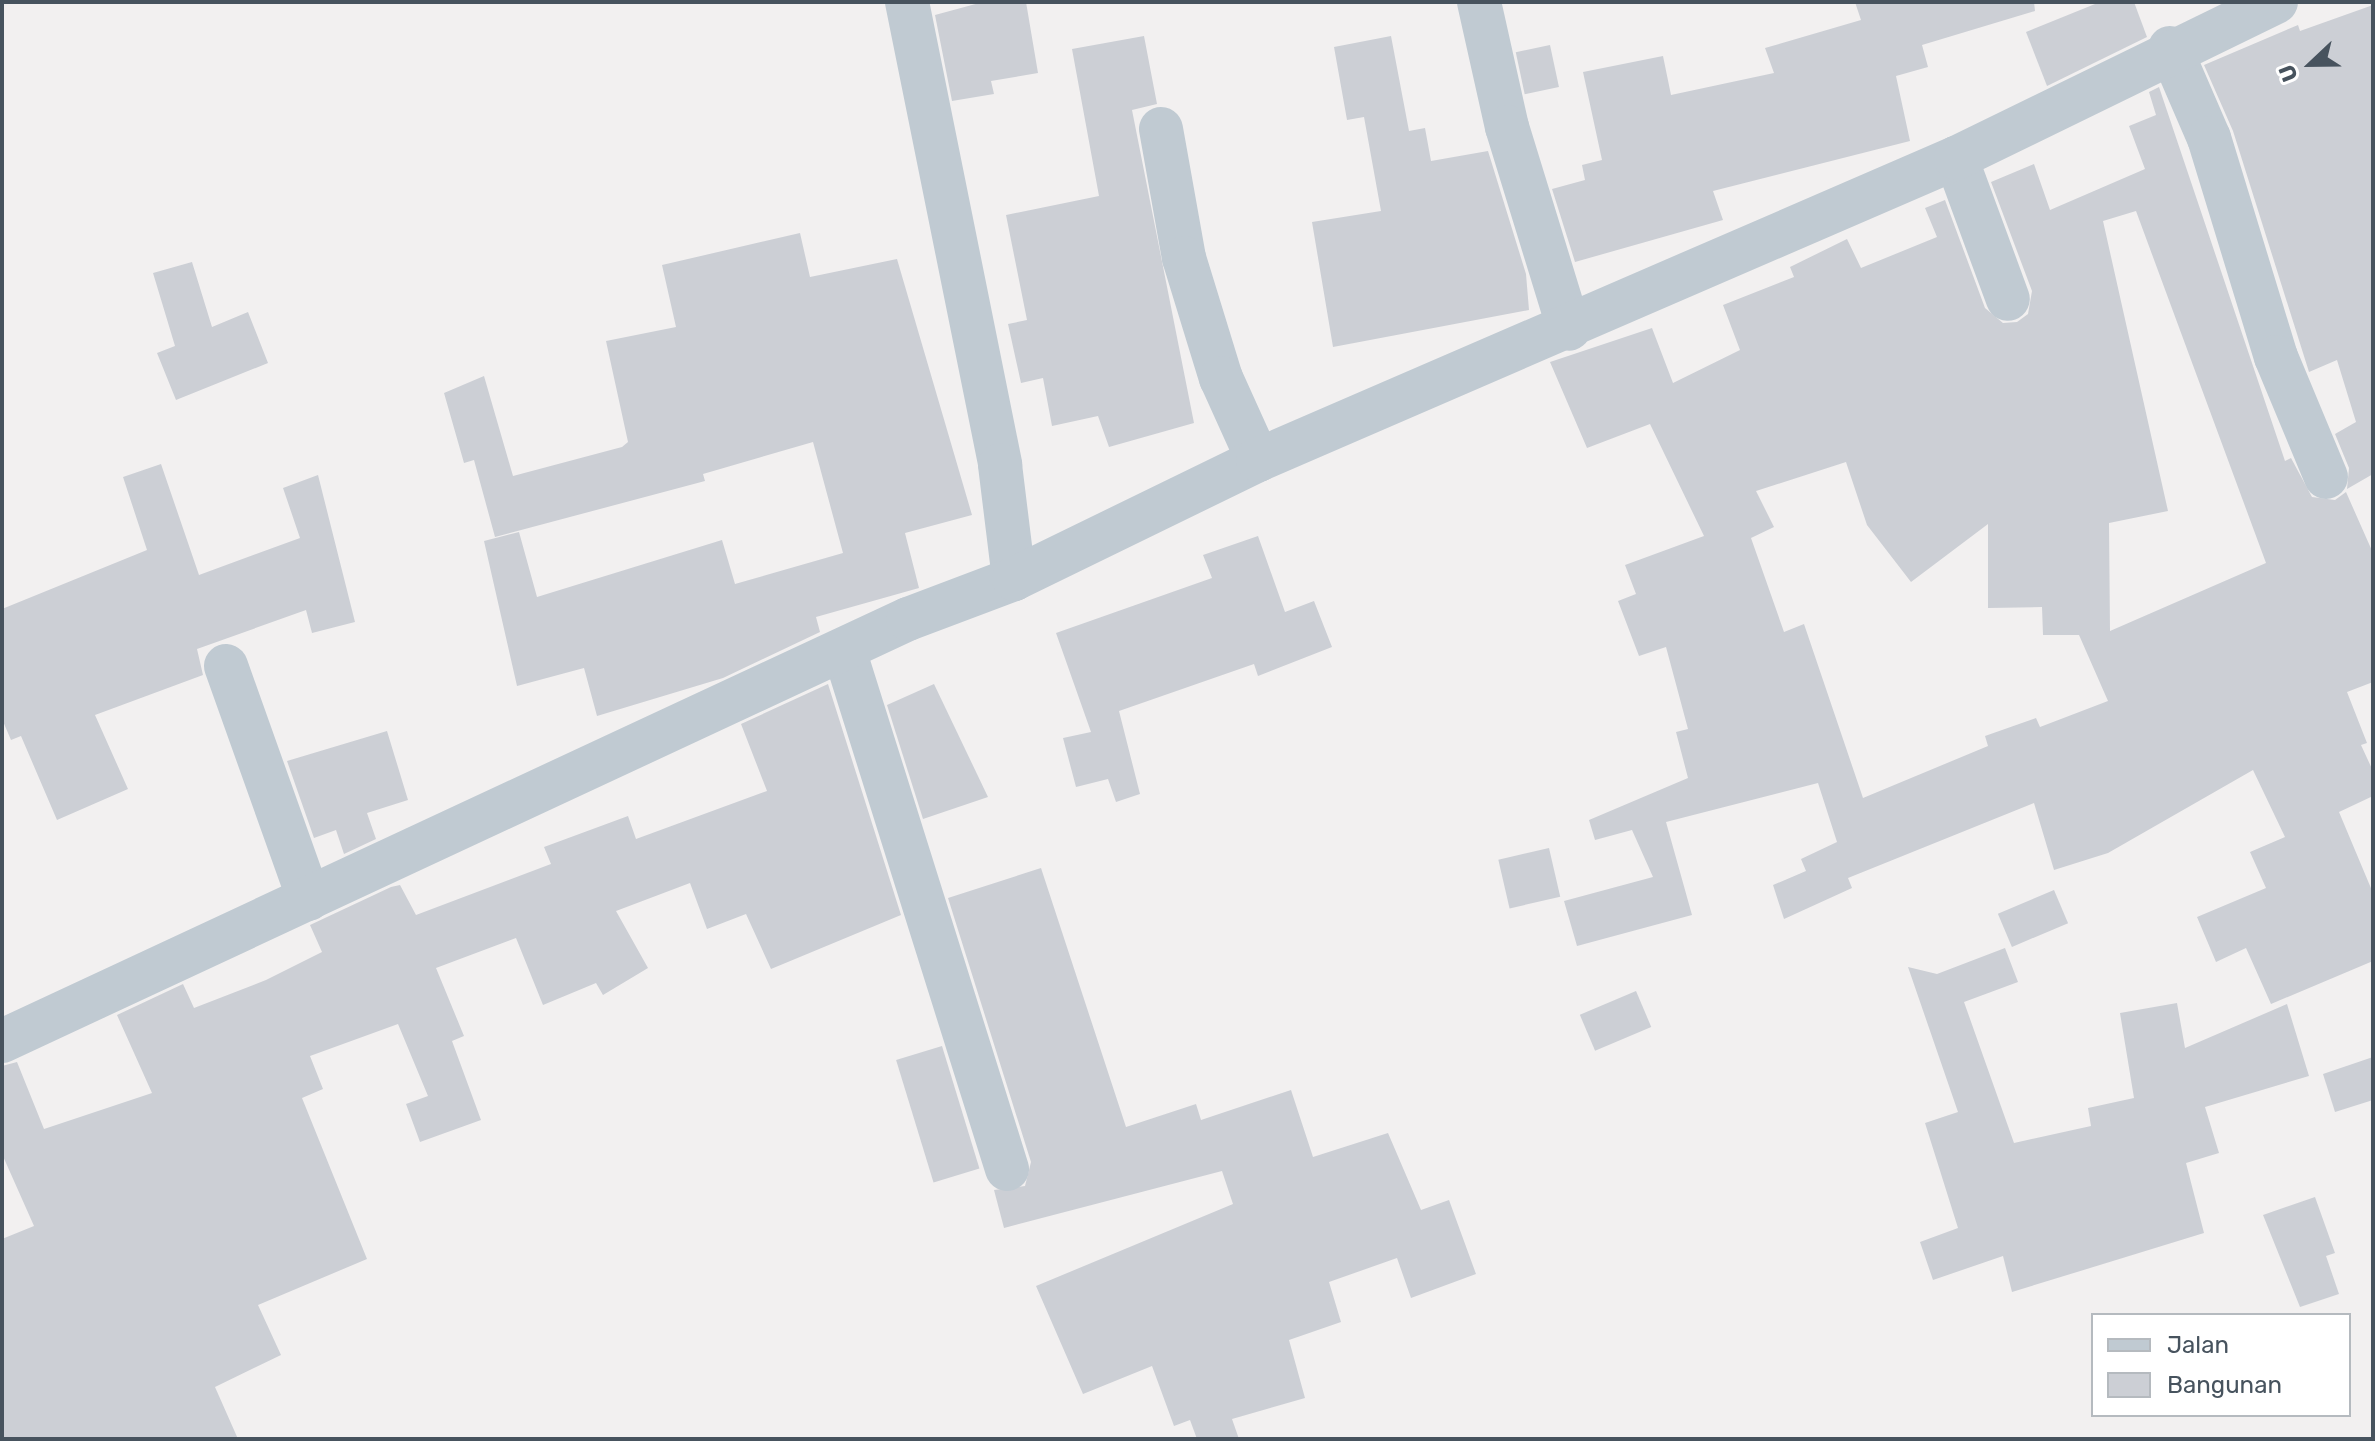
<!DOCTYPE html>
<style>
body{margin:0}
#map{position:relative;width:2375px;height:1441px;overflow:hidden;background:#f2f0f0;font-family:Rubik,sans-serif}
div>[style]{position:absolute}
.building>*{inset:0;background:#cccfd5;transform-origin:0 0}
.minor>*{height:44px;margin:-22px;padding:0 22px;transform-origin:22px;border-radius:22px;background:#c0cad2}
span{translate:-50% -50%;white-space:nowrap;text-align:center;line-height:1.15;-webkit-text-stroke:7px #fff;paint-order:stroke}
.frame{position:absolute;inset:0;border:4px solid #47535e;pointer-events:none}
.legend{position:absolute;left:2091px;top:1313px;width:260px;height:104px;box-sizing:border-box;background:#fff;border:2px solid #b5babf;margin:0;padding:10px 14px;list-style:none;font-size:24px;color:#47535e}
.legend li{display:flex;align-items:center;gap:16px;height:40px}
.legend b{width:40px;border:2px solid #b5babf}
.north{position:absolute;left:2271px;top:24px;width:80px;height:80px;-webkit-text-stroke:6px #fff;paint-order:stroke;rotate:248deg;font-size:22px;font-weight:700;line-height:32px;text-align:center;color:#47535e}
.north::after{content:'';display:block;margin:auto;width:28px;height:36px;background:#47535e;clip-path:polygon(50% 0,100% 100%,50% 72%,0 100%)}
</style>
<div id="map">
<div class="building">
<i style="clip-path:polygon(983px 2px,1026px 2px,1038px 73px,991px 81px,994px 94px,952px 101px,935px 15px)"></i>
<i style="clip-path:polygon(1855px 2px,2034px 2px,2035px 11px,1922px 45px,1928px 67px,1896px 76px,1910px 141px,1713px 191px,1723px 220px,1575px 262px,1552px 189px,1585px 180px,1582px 165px,1602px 160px,1583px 72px,1663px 56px,1671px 95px,1774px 73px,1765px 48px,1861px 20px)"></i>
<i style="clip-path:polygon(2100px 2px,2134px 2px,2147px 37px,2047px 86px,2026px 32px)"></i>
<i style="clip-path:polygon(2373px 5px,2373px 474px,2347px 489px,2349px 468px,2335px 434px,2356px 422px,2337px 360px,2309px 372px,2233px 131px,2204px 65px,2298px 25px,2300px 31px)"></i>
<i style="clip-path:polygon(1144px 36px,1157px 104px,1132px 110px,1194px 423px,1109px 447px,1098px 416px,1052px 426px,1043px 378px,1021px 383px,1008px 324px,1027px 320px,1006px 215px,1099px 196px,1072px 49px)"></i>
<i style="clip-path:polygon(1391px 36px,1409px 131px,1425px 128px,1431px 161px,1488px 151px,1526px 274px,1529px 310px,1333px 347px,1312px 222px,1381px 211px,1364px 117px,1347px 120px,1334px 47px)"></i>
<i style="left:1550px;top:45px;width:43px;height:35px;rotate:78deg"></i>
<i style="clip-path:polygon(evenodd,2159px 87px,2285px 461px,2291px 458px,2312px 497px,2335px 500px,2346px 492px,2373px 553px,2373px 682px,2347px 692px,2367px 743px,2361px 745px,2373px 771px,2373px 796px,2339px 812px,2373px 893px,2373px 961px,2271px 1004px,2246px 948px,2216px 962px,2197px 917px,2266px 888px,2250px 852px,2285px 837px,2253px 770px,2108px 853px,2054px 870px,2034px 803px,1848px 878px,1852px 888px,1784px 919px,1773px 885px,1806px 871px,1801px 859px,1837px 842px,1818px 783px,1666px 822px,1692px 915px,1577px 946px,1564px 901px,1653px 877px,1632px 830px,1595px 840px,1589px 820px,1688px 778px,1676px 732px,1688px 729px,1666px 647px,1639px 656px,1618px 601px,1636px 594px,1625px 565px,1704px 536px,1650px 424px,1587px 448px,1550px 362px,1652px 328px,1673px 383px,1740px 350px,1723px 305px,1794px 277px,1790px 267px,1847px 239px,1861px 268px,1937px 237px,1925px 208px,1945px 200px,1985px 308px,2003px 323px,2017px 322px,2028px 314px,2032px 291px,1991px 182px,2034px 164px,2050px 210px,2145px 169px,2129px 126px,2156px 115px,2149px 92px,2159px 87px,2136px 211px,2266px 563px,2110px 631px,2109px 523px,2168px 511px,2103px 221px,2136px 211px,2159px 87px,1846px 462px,1867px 525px,1911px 582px,1988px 524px,1988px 608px,2042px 607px,2043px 635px,2079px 635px,2108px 701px,2040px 727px,2036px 718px,1985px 736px,1988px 746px,1863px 798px,1804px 624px,1784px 632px,1751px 538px,1774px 527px,1756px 491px,1846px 462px)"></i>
<i style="clip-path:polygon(800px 233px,810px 277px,897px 259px,972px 515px,905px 533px,919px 588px,816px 617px,820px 632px,723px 678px,597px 716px,584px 668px,517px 686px,484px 541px,519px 532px,537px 597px,722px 540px,735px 584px,843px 553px,813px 442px,703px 474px,705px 481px,495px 537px,474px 460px,464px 463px,444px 393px,484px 376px,513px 476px,622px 447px,628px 442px,606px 341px,676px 327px,662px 265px)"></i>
<i style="clip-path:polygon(192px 262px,212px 327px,248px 312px,268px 363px,176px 400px,157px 353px,175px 346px,153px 273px)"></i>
<i style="clip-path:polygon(161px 464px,199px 575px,300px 538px,283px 488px,318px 475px,355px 622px,312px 633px,306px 610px,197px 649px,203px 675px,95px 715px,128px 789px,57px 820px,21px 736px,11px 740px,2px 719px,2px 609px,147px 550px,123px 477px)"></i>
<i style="clip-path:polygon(1258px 536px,1285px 612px,1314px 601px,1332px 647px,1258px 676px,1254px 664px,1119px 711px,1140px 794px,1116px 802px,1108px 779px,1076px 787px,1063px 738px,1091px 732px,1056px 633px,1212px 578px,1203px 555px)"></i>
<i style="clip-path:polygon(828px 684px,901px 915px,771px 969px,746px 914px,707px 929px,690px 883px,616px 911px,648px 968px,603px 995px,596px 983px,543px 1005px,516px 938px,436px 968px,464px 1036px,452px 1041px,481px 1120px,420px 1142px,406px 1104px,428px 1096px,398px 1024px,310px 1056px,323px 1089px,302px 1098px,367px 1259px,258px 1305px,281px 1355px,215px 1387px,238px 1439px,2px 1439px,2px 1239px,34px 1226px,2px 1154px,2px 1066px,17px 1062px,44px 1129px,152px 1093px,117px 1015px,183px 984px,194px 1008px,266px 980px,322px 952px,310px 925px,391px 887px,400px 885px,416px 915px,551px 864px,544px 847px,628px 816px,636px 839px,767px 791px,741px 724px)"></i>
<i style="clip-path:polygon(934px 684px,988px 797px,923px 819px,887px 705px)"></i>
<i style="clip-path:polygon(387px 731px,408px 800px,367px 813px,376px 839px,344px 854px,336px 830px,314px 838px,287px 761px)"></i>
<i style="left:1549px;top:848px;width:50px;height:52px;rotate:77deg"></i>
<i style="clip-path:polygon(1041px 868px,1126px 1127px,1196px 1104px,1201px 1120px,1291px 1090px,1313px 1157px,1388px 1133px,1421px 1210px,1449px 1200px,1476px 1274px,1411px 1298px,1397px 1258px,1329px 1282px,1341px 1322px,1289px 1340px,1305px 1398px,1232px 1419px,1239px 1439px,1197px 1439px,1190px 1420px,1174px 1426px,1152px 1366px,1083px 1394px,1036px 1286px,1233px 1204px,1222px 1171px,1004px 1228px,994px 1190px,1025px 1186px,1031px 1162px,948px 898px)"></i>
<i style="left:2054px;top:890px;width:36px;height:61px;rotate:67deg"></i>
<i style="clip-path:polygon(2005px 948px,2018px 982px,1964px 1002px,2014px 1143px,2091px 1126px,2088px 1108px,2134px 1098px,2120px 1013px,2177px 1003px,2185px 1048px,2287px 1004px,2309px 1076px,2205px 1107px,2219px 1153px,2186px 1163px,2204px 1233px,2012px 1292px,2003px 1256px,1933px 1280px,1920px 1242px,1958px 1228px,1925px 1123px,1958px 1112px,1908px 967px,1937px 974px)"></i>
<i style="left:1636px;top:991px;width:39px;height:61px;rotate:67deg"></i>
<i style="left:942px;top:1046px;width:128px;height:48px;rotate:73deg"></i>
<i style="clip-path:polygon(2373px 1057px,2373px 1100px,2335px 1112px,2323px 1074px)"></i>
<i style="clip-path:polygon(2315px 1197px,2335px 1253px,2326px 1256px,2339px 1294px,2300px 1307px,2263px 1215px)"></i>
</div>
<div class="minor">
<i style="left:907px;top:2px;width:472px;rotate:78.6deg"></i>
<i style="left:1000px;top:465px;width:115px;rotate:83deg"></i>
<i style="left:1479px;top:2px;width:128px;rotate:77.4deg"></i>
<i style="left:1507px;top:127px;width:211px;rotate:72.9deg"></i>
<i style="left:2170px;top:48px;width:98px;rotate:66.6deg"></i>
<i style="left:2209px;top:138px;width:229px;rotate:73deg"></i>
<i style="left:2276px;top:357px;width:130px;rotate:67.4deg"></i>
<i style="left:1161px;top:129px;width:131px;rotate:79.9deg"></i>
<i style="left:1184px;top:258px;width:126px;rotate:72.9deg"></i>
<i style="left:1221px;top:378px;width:90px;rotate:65.7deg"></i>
<i style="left:1956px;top:158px;width:150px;rotate:69.8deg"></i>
<i style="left:844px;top:650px;width:544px;rotate:72.56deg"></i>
<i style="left:226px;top:666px;width:247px;rotate:70.4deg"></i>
<i style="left:2px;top:1041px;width:999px;rotate:-24.98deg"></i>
<i style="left:908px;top:619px;width:113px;rotate:-20.7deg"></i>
<i style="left:1014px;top:579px;width:271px;rotate:-26deg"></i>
<i style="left:1258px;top:460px;width:761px;rotate:-23.4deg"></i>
<i style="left:1956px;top:158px;width:356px;rotate:-26deg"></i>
</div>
<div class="frame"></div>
<ul class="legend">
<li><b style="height:10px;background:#c0cad2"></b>Jalan</li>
<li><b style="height:22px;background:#cccfd5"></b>Bangunan</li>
</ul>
<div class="north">U</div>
</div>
